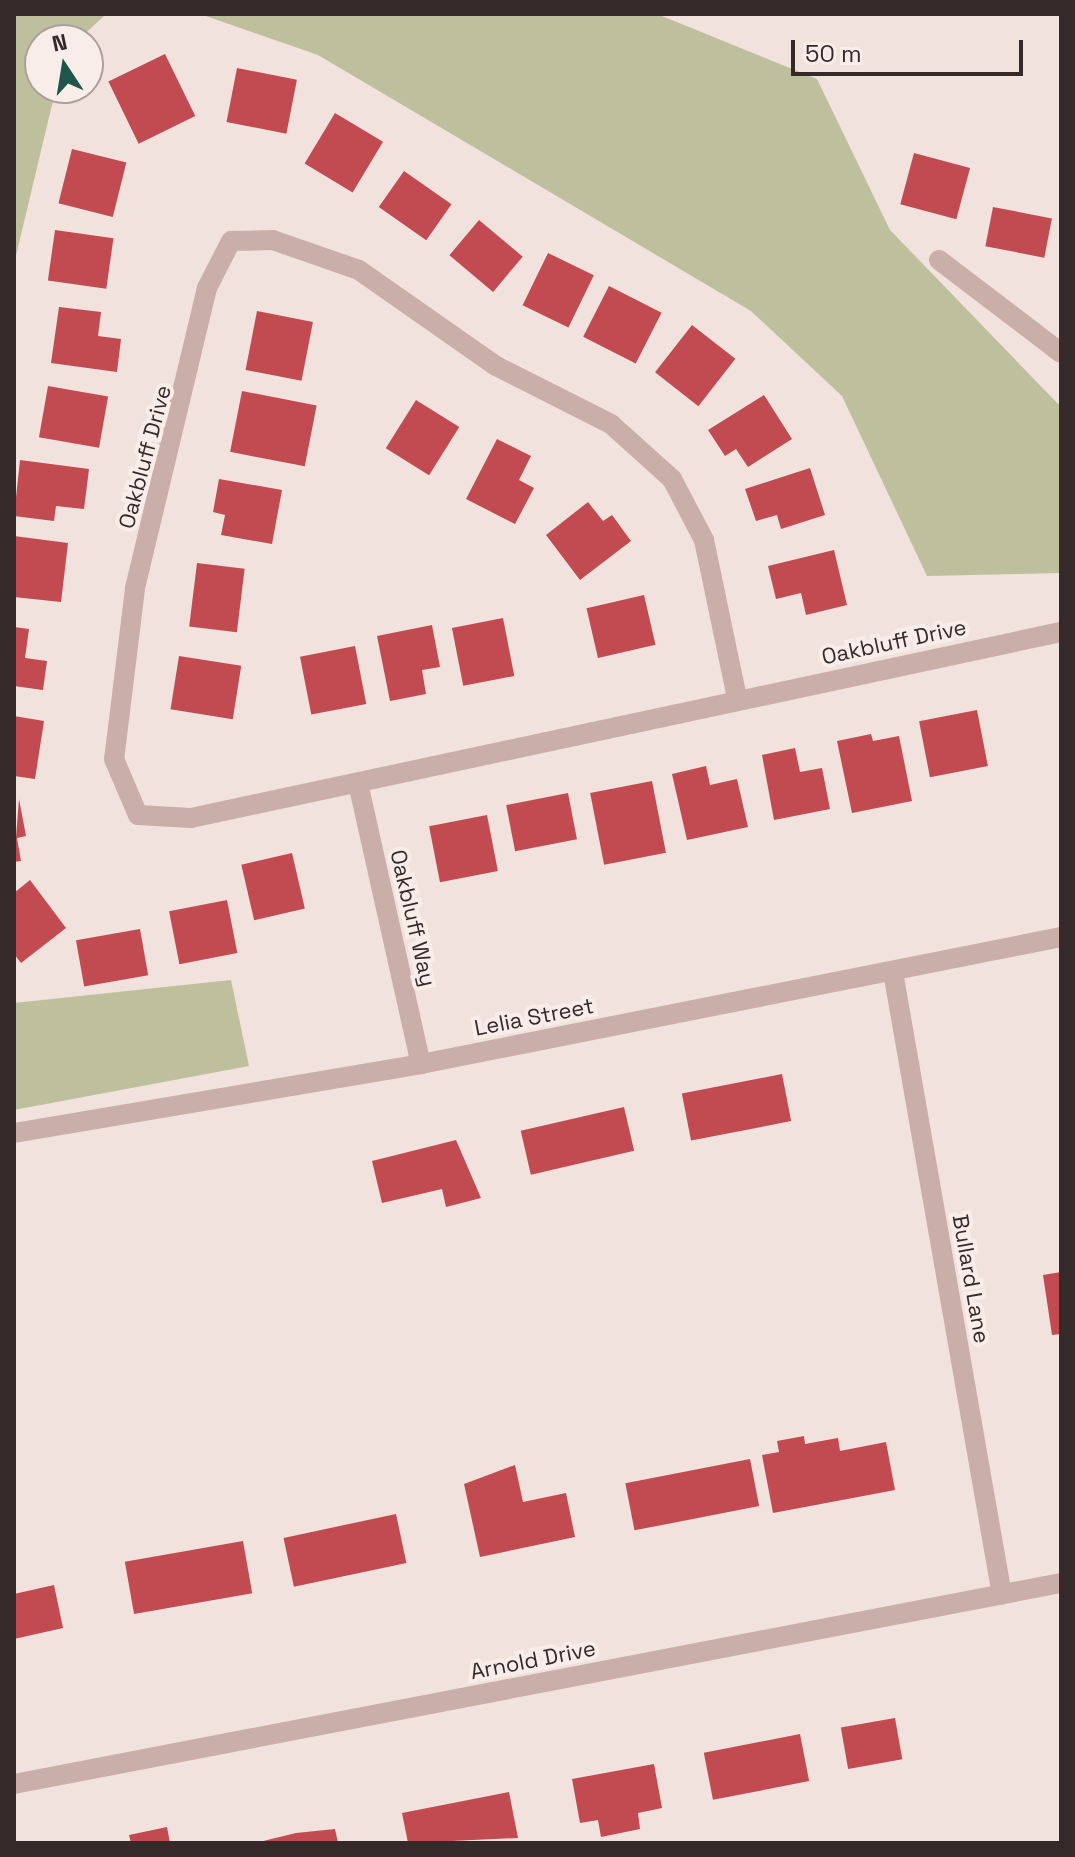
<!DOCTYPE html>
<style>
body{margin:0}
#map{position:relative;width:1075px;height:1857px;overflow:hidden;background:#f1e2dd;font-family:"Space Grotesk",sans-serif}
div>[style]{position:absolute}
.green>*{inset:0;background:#bec09d}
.building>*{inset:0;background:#c14b51;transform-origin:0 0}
.minor>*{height:20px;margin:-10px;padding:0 10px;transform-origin:10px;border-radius:10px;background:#c9aea9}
span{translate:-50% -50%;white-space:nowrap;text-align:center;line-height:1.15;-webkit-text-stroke:8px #f9ede9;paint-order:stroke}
.street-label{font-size:22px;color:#362929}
.frame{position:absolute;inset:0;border:16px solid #362929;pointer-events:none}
.north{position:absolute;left:24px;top:24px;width:80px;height:80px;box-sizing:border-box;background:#f9ede9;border:2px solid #ab9f9c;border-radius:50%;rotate:348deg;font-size:22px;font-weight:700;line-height:32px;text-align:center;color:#362929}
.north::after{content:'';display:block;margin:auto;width:28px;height:36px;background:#20564a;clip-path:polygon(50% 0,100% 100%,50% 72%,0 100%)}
.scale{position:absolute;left:791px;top:40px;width:232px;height:36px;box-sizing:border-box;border:4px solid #362929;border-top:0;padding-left:10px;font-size:24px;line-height:28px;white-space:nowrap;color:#362929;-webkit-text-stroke:6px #f9ede9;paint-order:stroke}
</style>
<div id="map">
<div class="green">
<i style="clip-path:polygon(14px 14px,119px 14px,104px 16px,78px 40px,40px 40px,40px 88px,56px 88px,14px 264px)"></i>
<i style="clip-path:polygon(200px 14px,657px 14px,817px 79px,890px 230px,1061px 407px,1061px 573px,927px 576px,842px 396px,751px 311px,318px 55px)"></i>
<i style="clip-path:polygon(231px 980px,249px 1066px,14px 1110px,14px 1003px)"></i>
</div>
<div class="building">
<i style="left:165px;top:54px;width:69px;height:63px;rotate:64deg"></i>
<i style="left:237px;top:68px;width:61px;height:55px;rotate:11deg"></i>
<i style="left:335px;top:113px;width:56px;height:59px;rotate:31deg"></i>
<i style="left:72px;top:149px;width:56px;height:56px;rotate:14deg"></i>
<i style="left:914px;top:153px;width:58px;height:53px;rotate:15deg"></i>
<i style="left:404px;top:171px;width:58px;height:44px;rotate:35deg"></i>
<i style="left:993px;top:207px;width:60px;height:40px;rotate:11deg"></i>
<i style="left:479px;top:220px;width:57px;height:46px;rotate:40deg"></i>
<i style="left:55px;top:230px;width:59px;height:51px;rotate:8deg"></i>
<i style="left:548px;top:253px;width:51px;height:58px;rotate:26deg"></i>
<i style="left:609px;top:286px;width:59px;height:57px;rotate:27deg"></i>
<i style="clip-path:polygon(59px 307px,101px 312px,98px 336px,121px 339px,117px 372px,51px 363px)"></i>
<i style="left:257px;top:311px;width:57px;height:60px;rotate:11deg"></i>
<i style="left:692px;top:325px;width:55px;height:60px;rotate:38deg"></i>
<i style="left:48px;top:386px;width:61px;height:52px;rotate:10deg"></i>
<i style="left:242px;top:391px;width:76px;height:62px;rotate:11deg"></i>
<i style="clip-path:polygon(764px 395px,792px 439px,748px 467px,736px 449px,725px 456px,708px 430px)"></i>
<i style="left:416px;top:400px;width:51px;height:57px;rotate:32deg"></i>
<i style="clip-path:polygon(497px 439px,531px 456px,519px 480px,534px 488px,515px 524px,466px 499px)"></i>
<i style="clip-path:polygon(20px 460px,89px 469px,84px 509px,56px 506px,54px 521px,14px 516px)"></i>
<i style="clip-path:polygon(810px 468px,825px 515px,781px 529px,777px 515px,756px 521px,745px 489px)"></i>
<i style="clip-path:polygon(219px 479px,282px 490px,272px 544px,221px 535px,225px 515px,213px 512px)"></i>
<i style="clip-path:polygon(588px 502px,603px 521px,612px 515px,631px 541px,580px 580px,546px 535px)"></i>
<i style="clip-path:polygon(14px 536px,68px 543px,61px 602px,14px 597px)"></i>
<i style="clip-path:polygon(834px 550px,847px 605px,806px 615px,801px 593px,776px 599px,768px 566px)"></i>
<i style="left:197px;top:563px;width:48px;height:64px;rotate:7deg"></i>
<i style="left:644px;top:595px;width:51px;height:59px;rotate:77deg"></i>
<i style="left:503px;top:618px;width:59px;height:52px;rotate:79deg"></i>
<i style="clip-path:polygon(432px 625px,440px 667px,422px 670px,426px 694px,390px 701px,377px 636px)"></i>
<i style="clip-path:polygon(14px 627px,29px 629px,25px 658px,47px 661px,43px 690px,14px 686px)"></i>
<i style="left:355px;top:646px;width:59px;height:56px;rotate:79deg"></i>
<i style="left:179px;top:656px;width:63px;height:54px;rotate:9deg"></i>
<i style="left:977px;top:710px;width:57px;height:59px;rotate:79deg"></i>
<i style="clip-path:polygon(14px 716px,44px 721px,35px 779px,14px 776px)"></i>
<i style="clip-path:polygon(871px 734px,873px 741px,899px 736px,912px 801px,852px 813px,837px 741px)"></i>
<i style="clip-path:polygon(795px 748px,800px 772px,822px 768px,830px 809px,774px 820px,762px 755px)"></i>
<i style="clip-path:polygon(706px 766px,710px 785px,737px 779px,748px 827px,687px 840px,672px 774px)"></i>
<i style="left:652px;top:781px;width:73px;height:63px;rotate:79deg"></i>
<i style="left:568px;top:793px;width:47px;height:63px;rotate:79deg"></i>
<i style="clip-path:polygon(19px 799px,26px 836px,17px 838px,21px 861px,14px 862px)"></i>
<i style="left:487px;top:815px;width:57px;height:59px;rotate:79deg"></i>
<i style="left:292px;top:853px;width:57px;height:52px;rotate:77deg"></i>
<i style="clip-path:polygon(30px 880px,66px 928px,21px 963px,14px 954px,14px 893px)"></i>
<i style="left:227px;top:900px;width:54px;height:59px;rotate:79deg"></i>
<i style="left:140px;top:929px;width:47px;height:65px;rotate:80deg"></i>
<i style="left:782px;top:1074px;width:48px;height:102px;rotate:79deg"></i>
<i style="left:624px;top:1107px;width:45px;height:106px;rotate:77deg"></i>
<i style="clip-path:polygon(456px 1140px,481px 1198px,446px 1207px,442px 1189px,382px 1203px,372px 1161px)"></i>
<i style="clip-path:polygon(1061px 1272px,1061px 1334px,1052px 1335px,1043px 1275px)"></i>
<i style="clip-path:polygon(804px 1436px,805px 1444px,838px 1438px,840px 1451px,886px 1442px,895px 1490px,773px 1513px,762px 1455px,779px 1452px,777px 1441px)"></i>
<i style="left:750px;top:1459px;width:48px;height:127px;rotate:79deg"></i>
<i style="clip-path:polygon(515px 1465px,523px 1502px,566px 1493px,575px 1537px,480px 1557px,464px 1484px)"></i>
<i style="left:396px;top:1514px;width:50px;height:115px;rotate:78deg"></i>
<i style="left:243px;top:1541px;width:53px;height:120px;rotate:80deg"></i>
<i style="clip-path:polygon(54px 1585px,63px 1628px,14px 1639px,14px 1594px)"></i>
<i style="left:895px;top:1718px;width:42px;height:55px;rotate:80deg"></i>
<i style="left:800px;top:1734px;width:48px;height:98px;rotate:79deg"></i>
<i style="clip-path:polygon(654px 1764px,662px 1808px,638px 1813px,640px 1829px,601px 1837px,598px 1820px,580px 1823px,572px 1779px)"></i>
<i style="clip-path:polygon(509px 1792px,518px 1838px,408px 1843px,402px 1813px)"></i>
<i style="clip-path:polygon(167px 1827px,170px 1843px,131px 1843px,129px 1835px)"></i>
<i style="clip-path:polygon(335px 1829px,338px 1843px,255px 1843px,296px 1833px)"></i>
</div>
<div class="minor">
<i style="left:939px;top:260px;width:153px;rotate:37.3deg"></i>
<i style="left:737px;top:698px;width:161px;rotate:-101.8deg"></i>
<i style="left:704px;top:540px;width:69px;rotate:-117.7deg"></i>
<i style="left:672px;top:479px;width:82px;rotate:-138deg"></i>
<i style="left:611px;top:424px;width:129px;rotate:-153.2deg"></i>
<i style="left:496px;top:366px;width:167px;rotate:-145deg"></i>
<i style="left:359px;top:270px;width:91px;rotate:-160.8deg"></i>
<i style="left:273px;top:240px;width:42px;rotate:178.6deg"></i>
<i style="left:231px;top:241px;width:53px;rotate:117.1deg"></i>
<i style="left:207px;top:288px;width:309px;rotate:103.5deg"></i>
<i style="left:135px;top:589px;width:171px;rotate:97deg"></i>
<i style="left:114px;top:759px;width:61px;rotate:66.8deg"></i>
<i style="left:138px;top:815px;width:53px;rotate:3.2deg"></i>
<i style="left:191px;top:818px;width:890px;rotate:-12.07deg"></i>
<i style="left:358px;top:783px;width:288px;rotate:77.4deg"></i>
<i style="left:893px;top:972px;width:632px;rotate:80.08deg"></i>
<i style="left:14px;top:1133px;width:413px;rotate:-9.6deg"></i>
<i style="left:421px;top:1064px;width:652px;rotate:-11.22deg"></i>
<i style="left:14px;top:1784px;width:1066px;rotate:-10.87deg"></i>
</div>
<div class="street-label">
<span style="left:145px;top:457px;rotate:-75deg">Oakbluff Drive</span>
<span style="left:894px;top:642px;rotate:-12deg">Oakbluff Drive</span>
<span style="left:413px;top:918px;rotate:77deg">Oakbluff Way</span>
<span style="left:534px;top:1017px;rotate:-11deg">Lelia Street</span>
<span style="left:971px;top:1279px;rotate:80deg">Bullard Lane</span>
<span style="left:533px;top:1660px;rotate:-11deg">Arnold Drive</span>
</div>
<div class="frame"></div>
<div class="north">N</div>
<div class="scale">50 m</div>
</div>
